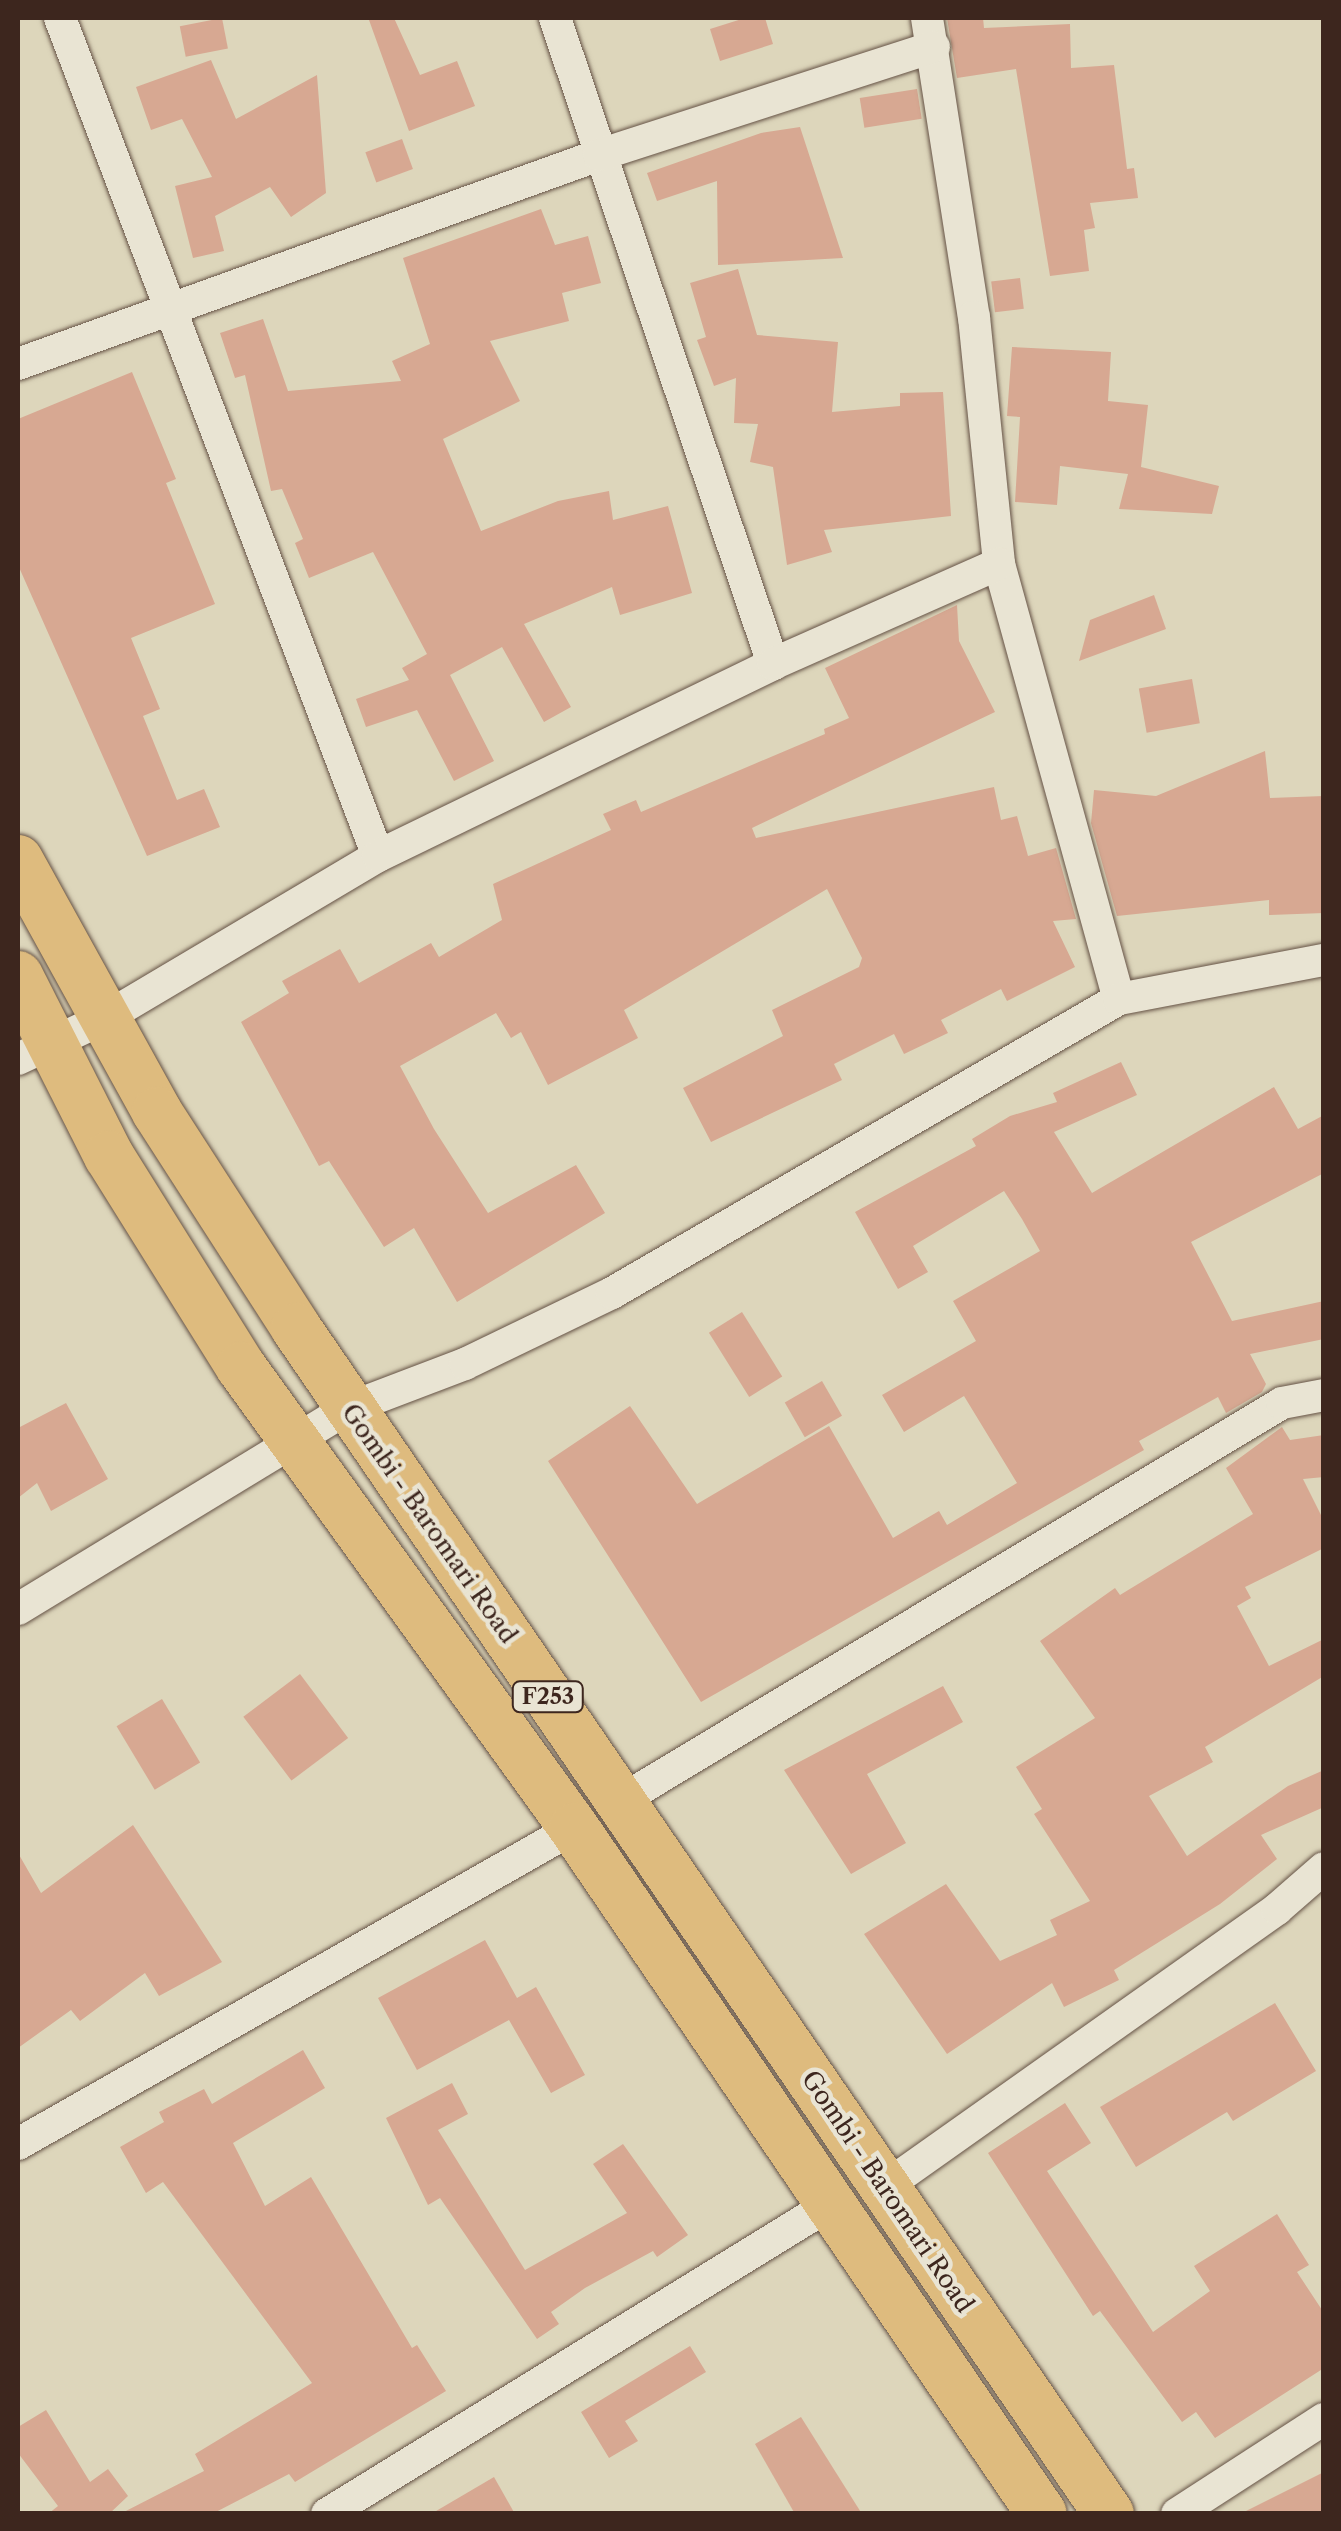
<!DOCTYPE html>
<style>
body{margin:0}
#map{position:relative;width:1341px;height:2531px;overflow:hidden;background:#ddd6bb;font-family:"Libre Caslon Text",serif}
div>[style]{position:absolute}
.building>*{inset:0;background:#d7a892;transform-origin:0 0}
.roads{filter:drop-shadow(0 0 2px #655245) drop-shadow(0 0 2px #655245)}
.minor>*{height:32px;margin:-16px;padding:0 16px;transform-origin:16px;border-radius:16px;background:#e9e4d3}
.primary>*{height:50px;margin:-25px;padding:0 25px;transform-origin:25px;border-radius:25px;background:#debb7e}
span{translate:-50% -50%;white-space:nowrap;text-align:center;line-height:1.15;-webkit-text-stroke:9px #e9e4d3;paint-order:stroke}
.shield-label span{padding:2px 8px;background:#e9e4d3;border:2px solid;border-radius:8px;-webkit-text-stroke-width:0}
.shield-label{font-size:22px;color:#3d261e;font-weight:700}
.street-label{font-size:25px;color:#3d261e}
.frame{position:absolute;inset:0;border:20px solid #3d261e;pointer-events:none}
</style>
<div id="map">
<div class="building">
<i style="left:222px;top:18px;width:31px;height:43px;rotate:79deg"></i>
<i style="clip-path:polygon(375px 18px,394px 18px,420px 75px,457px 61px,475px 106px,409px 131px,369px 20px)"></i>
<i style="clip-path:polygon(745px 18px,765px 18px,773px 44px,720px 61px,710px 29px)"></i>
<i style="clip-path:polygon(947px 18px,983px 18px,984px 28px,1070px 24px,1071px 68px,1114px 65px,1127px 169px,1134px 168px,1138px 198px,1090px 203px,1095px 228px,1084px 230px,1089px 271px,1050px 276px,1016px 69px,957px 78px)"></i>
<i style="clip-path:polygon(211px 60px,236px 119px,317px 75px,326px 193px,291px 217px,270px 187px,215px 216px,224px 251px,193px 258px,175px 186px,212px 177px,182px 119px,151px 130px,136px 87px)"></i>
<i style="left:917px;top:89px;width:30px;height:58px;rotate:81deg"></i>
<i style="clip-path:polygon(800px 127px,843px 258px,718px 265px,717px 181px,657px 201px,647px 173px,761px 133px)"></i>
<i style="left:402px;top:139px;width:32px;height:39px;rotate:70deg"></i>
<i style="clip-path:polygon(541px 209px,555px 245px,588px 236px,601px 283px,562px 293px,569px 321px,490px 341px,520px 401px,443px 439px,481px 531px,558px 501px,609px 491px,613px 520px,668px 506px,692px 593px,620px 615px,612px 587px,524px 624px,571px 707px,544px 722px,502px 647px,450px 675px,494px 761px,454px 781px,417px 710px,366px 727px,356px 699px,409px 680px,402px 668px,427px 654px,373px 552px,309px 578px,295px 543px,303px 539px,282px 489px,271px 491px,245px 375px,235px 378px,220px 333px,263px 319px,288px 391px,401px 381px,392px 361px,430px 344px,403px 258px)"></i>
<i style="clip-path:polygon(738px 269px,757px 335px,838px 342px,832px 412px,900px 406px,900px 393px,943px 392px,951px 516px,824px 530px,832px 552px,787px 565px,773px 467px,750px 462px,758px 424px,734px 423px,736px 378px,714px 386px,697px 340px,706px 337px,690px 283px)"></i>
<i style="left:1020px;top:278px;width:31px;height:29px;rotate:83deg"></i>
<i style="clip-path:polygon(1012px 347px,1111px 352px,1108px 401px,1148px 405px,1141px 467px,1219px 486px,1212px 514px,1119px 509px,1128px 474px,1060px 466px,1057px 505px,1015px 502px,1020px 417px,1007px 416px)"></i>
<i style="clip-path:polygon(132px 372px,176px 479px,166px 483px,215px 604px,131px 638px,160px 709px,143px 716px,177px 800px,204px 789px,220px 827px,147px 856px,18px 565px,18px 419px)"></i>
<i style="clip-path:polygon(1154px 595px,1166px 629px,1079px 661px,1090px 620px)"></i>
<i style="clip-path:polygon(957px 605px,959px 641px,995px 712px,752px 828px,756px 838px,994px 787px,1001px 820px,1017px 816px,1028px 856px,1056px 848px,1076px 919px,1053px 921px,1075px 967px,1007px 1001px,1001px 989px,941px 1020px,948px 1033px,904px 1054px,894px 1034px,834px 1064px,842px 1080px,711px 1142px,683px 1088px,783px 1036px,772px 1010px,859px 967px,862px 958px,827px 889px,624px 1010px,638px 1038px,548px 1085px,521px 1032px,511px 1038px,496px 1013px,400px 1066px,434px 1129px,488px 1213px,576px 1165px,605px 1213px,457px 1302px,414px 1228px,384px 1247px,329px 1161px,319px 1166px,241px 1022px,289px 993px,282px 981px,340px 949px,359px 983px,431px 943px,439px 957px,502px 920px,493px 884px,611px 830px,603px 814px,636px 800px,641px 812px,825px 734px,824px 729px,849px 718px,825px 668px)"></i>
<i style="left:1192px;top:679px;width:45px;height:54px;rotate:80deg"></i>
<i style="clip-path:polygon(1265px 751px,1270px 798px,1324px 796px,1324px 913px,1269px 915px,1269px 900px,1117px 916px,1091px 823px,1094px 790px,1156px 796px)"></i>
<i style="clip-path:polygon(1121px 1062px,1137px 1095px,1054px 1132px,1092px 1193px,1274px 1087px,1298px 1129px,1324px 1115px,1324px 1173px,1191px 1242px,1232px 1321px,1324px 1301px,1324px 1339px,1250px 1354px,1266px 1384px,1262px 1392px,1226px 1413px,1218px 1397px,1139px 1441px,1144px 1450px,701px 1702px,548px 1461px,630px 1406px,697px 1504px,829px 1426px,893px 1538px,939px 1511px,947px 1525px,1017px 1483px,964px 1396px,904px 1432px,882px 1395px,976px 1341px,953px 1301px,1040px 1251px,1022px 1219px,1004px 1191px,913px 1246px,928px 1272px,898px 1289px,855px 1212px,976px 1146px,972px 1139px,1010px 1116px,1057px 1102px,1053px 1093px)"></i>
<i style="left:742px;top:1312px;width:76px;height:39px;rotate:58deg"></i>
<i style="left:822px;top:1381px;width:40px;height:43px;rotate:60deg"></i>
<i style="clip-path:polygon(66px 1403px,108px 1479px,51px 1511px,37px 1483px,18px 1498px,18px 1428px)"></i>
<i style="clip-path:polygon(1282px 1427px,1290px 1440px,1324px 1435px,1324px 1477px,1303px 1479px,1324px 1521px,1324px 1548px,1245px 1587px,1251px 1598px,1237px 1606px,1269px 1666px,1324px 1639px,1324px 1676px,1205px 1747px,1213px 1762px,1149px 1796px,1187px 1856px,1288px 1786px,1324px 1770px,1324px 1807px,1261px 1835px,1277px 1859px,1220px 1904px,1114px 1970px,1119px 1980px,1064px 2007px,1052px 1983px,947px 2054px,864px 1934px,946px 1884px,1000px 1961px,1057px 1935px,1050px 1920px,1090px 1901px,1034px 1814px,1042px 1809px,1016px 1767px,1095px 1718px,1040px 1641px,1115px 1588px,1120px 1595px,1253px 1514px,1226px 1468px)"></i>
<i style="left:300px;top:1674px;width:80px;height:71px;rotate:53deg"></i>
<i style="clip-path:polygon(943px 1686px,963px 1722px,867px 1774px,906px 1843px,851px 1874px,784px 1770px)"></i>
<i style="left:162px;top:1699px;width:74px;height:53px;rotate:59deg"></i>
<i style="clip-path:polygon(133px 1825px,222px 1962px,159px 1996px,145px 1973px,80px 2021px,71px 2010px,18px 2048px,18px 1853px,41px 1893px)"></i>
<i style="clip-path:polygon(485px 1940px,517px 1998px,536px 1987px,585px 2075px,551px 2093px,509px 2020px,417px 2070px,378px 1998px)"></i>
<i style="clip-path:polygon(1275px 2003px,1316px 2071px,1233px 2121px,1227px 2112px,1136px 2167px,1100px 2107px)"></i>
<i style="clip-path:polygon(303px 2050px,325px 2088px,233px 2143px,265px 2206px,311px 2177px,412px 2348px,417px 2345px,446px 2391px,295px 2482px,289px 2474px,212px 2514px,120px 2514px,204px 2471px,195px 2454px,312px 2383px,163px 2182px,146px 2193px,120px 2147px,164px 2122px,159px 2112px,204px 2089px,212px 2104px)"></i>
<i style="clip-path:polygon(452px 2083px,468px 2114px,438px 2130px,525px 2270px,627px 2213px,593px 2164px,623px 2144px,688px 2235px,657px 2257px,653px 2251px,585px 2288px,551px 2312px,559px 2324px,537px 2339px,440px 2198px,428px 2205px,386px 2118px)"></i>
<i style="clip-path:polygon(1065px 2103px,1091px 2143px,1047px 2171px,1153px 2332px,1210px 2291px,1194px 2266px,1277px 2214px,1309px 2265px,1297px 2272px,1324px 2313px,1324px 2368px,1215px 2438px,1196px 2412px,1182px 2422px,1100px 2311px,1093px 2316px,988px 2153px)"></i>
<i style="clip-path:polygon(690px 2346px,706px 2372px,625px 2421px,638px 2441px,609px 2458px,581px 2412px)"></i>
<i style="clip-path:polygon(46px 2410px,90px 2482px,108px 2469px,128px 2496px,109px 2514px,48px 2514px,58px 2506px,18px 2453px,18px 2427px)"></i>
<i style="clip-path:polygon(801px 2417px,862px 2514px,795px 2514px,755px 2444px)"></i>
<i style="clip-path:polygon(1324px 2472px,1324px 2514px,1240px 2514px)"></i>
<i style="clip-path:polygon(494px 2477px,515px 2514px,431px 2514px)"></i>
</div>
<div class="roads">
<div class="minor">
<i style="left:60px;top:18px;width:896px;rotate:69.22deg"></i>
<i style="left:555px;top:18px;width:682px;rotate:71.35deg"></i>
<i style="left:927px;top:18px;width:303px;rotate:81.1deg"></i>
<i style="left:974px;top:317px;width:248px;rotate:84.2deg"></i>
<i style="left:999px;top:564px;width:451px;rotate:74.6deg"></i>
<i style="left:18px;top:364px;width:617px;rotate:-19.78deg"></i>
<i style="left:599px;top:155px;width:352px;rotate:-17.9deg"></i>
<i style="left:18px;top:1059px;width:96px;rotate:-25.2deg"></i>
<i style="left:105px;top:1018px;width:317px;rotate:-30.7deg"></i>
<i style="left:378px;top:856px;width:439px;rotate:-25.9deg"></i>
<i style="left:773px;top:664px;width:247px;rotate:-23.9deg"></i>
<i style="left:18px;top:1609px;width:387px;rotate:-31.3deg"></i>
<i style="left:349px;top:1408px;width:124px;rotate:-20.8deg"></i>
<i style="left:465px;top:1364px;width:163px;rotate:-25.8deg"></i>
<i style="left:612px;top:1293px;width:586px;rotate:-30.11deg"></i>
<i style="left:1119px;top:999px;width:209px;rotate:-10.8deg"></i>
<i style="left:620px;top:1801px;width:772px;rotate:-31.01deg"></i>
<i style="left:1282px;top:1403px;width:43px;rotate:-10.8deg"></i>
<i style="left:18px;top:2144px;width:640px;rotate:-29.61deg"></i>
<i style="left:886px;top:2186px;width:479px;rotate:-35.3deg"></i>
<i style="left:1277px;top:1909px;width:62px;rotate:-41.1deg"></i>
<i style="left:327px;top:2514px;width:589px;rotate:-31.61deg"></i>
<i style="left:1177px;top:2514px;width:175px;rotate:-32.9deg"></i>
</div>
<div class="primary">
<i style="left:18px;top:860px;width:288px;rotate:61.1deg"></i>
<i style="left:157px;top:1112px;width:257px;rotate:57.2deg"></i>
<i style="left:296px;top:1328px;width:1438px;rotate:55.57deg"></i>
<i style="left:18px;top:976px;width:202px;rotate:63.2deg"></i>
<i style="left:109px;top:1156px;width:249px;rotate:58deg"></i>
<i style="left:241px;top:1367px;width:569px;rotate:54.16deg"></i>
<i style="left:574px;top:1828px;width:830px;rotate:55.7deg"></i>
</div>
</div>
<div class="shield-label">
<span style="left:548px;top:1697px">F253</span>
</div>
<div class="street-label">
<span style="left:429px;top:1524px;rotate:55deg">Gombi - Baromari Road</span>
<span style="left:887px;top:2192px;rotate:56deg">Gombi - Baromari Road</span>
</div>
<div class="frame"></div>
</div>
